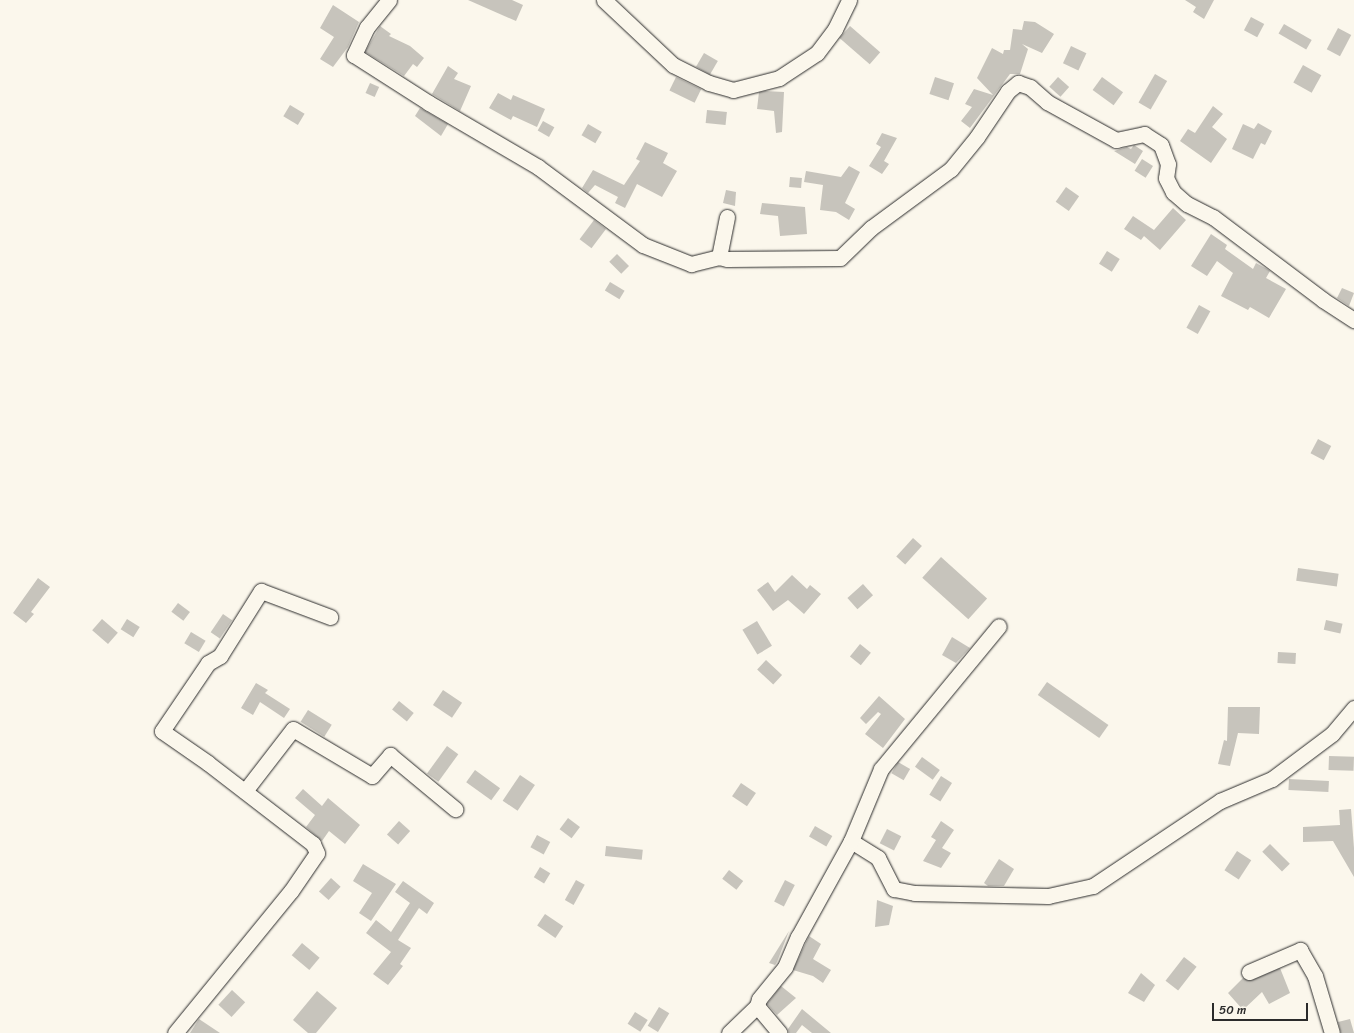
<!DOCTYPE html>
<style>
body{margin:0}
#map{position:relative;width:1354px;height:1033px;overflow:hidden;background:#fbf7ec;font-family:Sriracha,sans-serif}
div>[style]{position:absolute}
.building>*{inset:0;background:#c7c4bc;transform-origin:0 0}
.roads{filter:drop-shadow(0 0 1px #2b2b2b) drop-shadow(0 0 1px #2b2b2b)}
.street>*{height:15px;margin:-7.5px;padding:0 7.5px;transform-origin:7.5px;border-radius:7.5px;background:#fbf7ec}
span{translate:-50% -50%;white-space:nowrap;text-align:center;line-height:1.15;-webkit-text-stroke:3.5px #fbf7ec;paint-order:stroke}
.scale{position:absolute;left:1212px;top:1003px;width:96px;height:18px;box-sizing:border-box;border:2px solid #2b2b2b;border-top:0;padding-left:5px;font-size:12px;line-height:14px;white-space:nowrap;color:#2b2b2b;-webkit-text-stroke:3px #fbf7ec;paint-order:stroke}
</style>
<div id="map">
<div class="building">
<i style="clip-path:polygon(468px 0,512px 0,523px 5px,516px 21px)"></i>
<i style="clip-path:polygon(1185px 0,1214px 0,1204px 19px,1193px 12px,1196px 7px)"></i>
<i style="clip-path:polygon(333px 5px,359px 22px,348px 47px,333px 67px,320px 59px,334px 37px,320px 28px)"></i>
<i style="left:1251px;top:17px;width:15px;height:15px;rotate:28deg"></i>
<i style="clip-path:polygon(1024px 21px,1035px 22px,1054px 34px,1042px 53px,1022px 44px,1028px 49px,1020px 74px,1010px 74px,970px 128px,961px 121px,972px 107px,965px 104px,974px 89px,993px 95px,977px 78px,992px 48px,1003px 54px,1004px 50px,1010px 50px,1013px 29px,1022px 30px)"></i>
<i style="left:1284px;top:24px;width:32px;height:11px;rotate:30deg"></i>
<i style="clip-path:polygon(380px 26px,391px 34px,389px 36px,410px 46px,424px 58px,417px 67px,413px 64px,404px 76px,365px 52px)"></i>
<i style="left:850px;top:26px;width:40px;height:16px;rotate:41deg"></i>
<i style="left:1338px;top:28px;width:15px;height:24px;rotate:28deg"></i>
<i style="left:1071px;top:46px;width:17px;height:19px;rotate:25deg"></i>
<i style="left:704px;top:53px;width:16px;height:16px;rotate:30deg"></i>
<i style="left:1303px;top:65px;width:21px;height:20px;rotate:29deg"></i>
<i style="clip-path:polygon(448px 66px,458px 73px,454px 79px,471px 86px,460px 111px,432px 94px)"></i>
<i style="left:1155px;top:74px;width:14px;height:33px;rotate:30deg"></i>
<i style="left:676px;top:77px;width:28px;height:15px;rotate:26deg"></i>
<i style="left:935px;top:77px;width:20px;height:18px;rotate:18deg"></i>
<i style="left:1058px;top:77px;width:15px;height:13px;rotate:42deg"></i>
<i style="left:1102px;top:77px;width:26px;height:16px;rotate:36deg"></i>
<i style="left:370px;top:83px;width:10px;height:11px;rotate:24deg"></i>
<i style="clip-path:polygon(765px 91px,784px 92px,782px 132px,776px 133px,774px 111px,757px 109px,759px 92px)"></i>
<i style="clip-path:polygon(498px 93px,511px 100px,513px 95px,545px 109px,537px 127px,513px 116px,511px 120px,489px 108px)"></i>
<i style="left:290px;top:105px;width:17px;height:13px;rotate:31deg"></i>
<i style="clip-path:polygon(1213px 106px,1223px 114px,1212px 127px,1227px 139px,1211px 163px,1180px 141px,1188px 129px,1195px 133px)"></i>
<i style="clip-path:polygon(420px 108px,448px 124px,441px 136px,415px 116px)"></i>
<i style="left:707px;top:110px;width:20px;height:13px;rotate:6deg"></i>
<i style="left:543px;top:121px;width:13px;height:11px;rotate:29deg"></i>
<i style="clip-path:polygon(1258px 123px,1272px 131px,1265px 145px,1261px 143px,1253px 159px,1232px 149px,1243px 124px,1254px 129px)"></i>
<i style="left:588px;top:124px;width:16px;height:13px;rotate:30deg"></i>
<i style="clip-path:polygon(882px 133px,897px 138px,884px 161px,889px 164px,882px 174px,869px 166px,881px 147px,876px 144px)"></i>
<i style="clip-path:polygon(645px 142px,668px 153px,663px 163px,677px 171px,662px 197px,637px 184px,625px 208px,615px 203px,618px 197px,595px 185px,588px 193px,582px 188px,593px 170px,624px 185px,640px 161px,636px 159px)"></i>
<i style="clip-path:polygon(1134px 145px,1143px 151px,1135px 164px,1114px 151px,1127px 147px,1131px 149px)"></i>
<i style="left:1142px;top:159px;width:13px;height:14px;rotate:32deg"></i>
<i style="clip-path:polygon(849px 166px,860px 172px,845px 203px,855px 209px,849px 220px,836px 212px,820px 210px,823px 185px,804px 182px,806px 171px,841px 177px)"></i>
<i style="left:790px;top:177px;width:12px;height:10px;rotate:5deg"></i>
<i style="left:1066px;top:187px;width:16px;height:18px;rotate:35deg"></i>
<i style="clip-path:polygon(726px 190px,736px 192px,735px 206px,723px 203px)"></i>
<i style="clip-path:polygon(762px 203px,805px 207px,807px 234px,780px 236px,778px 216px,760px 214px)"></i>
<i style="clip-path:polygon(1173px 208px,1186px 220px,1160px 250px,1144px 236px,1141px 240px,1124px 229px,1133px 216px,1154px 230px)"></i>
<i style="left:594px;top:220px;width:15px;height:24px;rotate:37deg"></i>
<i style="clip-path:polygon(1211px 234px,1227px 245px,1225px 249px,1253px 269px,1256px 263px,1267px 269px,1270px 271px,1266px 278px,1286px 289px,1269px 318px,1250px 307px,1248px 310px,1221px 296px,1233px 273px,1217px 261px,1207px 276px,1191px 266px)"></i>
<i style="left:1107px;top:251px;width:15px;height:15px;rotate:32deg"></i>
<i style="left:617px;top:254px;width:17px;height:11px;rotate:45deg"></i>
<i style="left:610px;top:282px;width:17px;height:10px;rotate:31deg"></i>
<i style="clip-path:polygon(1342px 288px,1354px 293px,1349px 306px,1337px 298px)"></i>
<i style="left:1199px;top:305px;width:13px;height:26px;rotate:29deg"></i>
<i style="left:1318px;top:439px;width:15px;height:16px;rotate:28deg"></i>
<i style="left:913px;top:538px;width:12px;height:25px;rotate:42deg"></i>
<i style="left:941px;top:557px;width:62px;height:28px;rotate:42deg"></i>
<i style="left:1298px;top:568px;width:41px;height:13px;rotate:8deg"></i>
<i style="clip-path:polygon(792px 575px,807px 589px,810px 585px,821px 594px,804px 614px,788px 600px,773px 611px,757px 590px,768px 582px,775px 592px)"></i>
<i style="clip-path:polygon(38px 578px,50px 587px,31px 612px,34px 614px,26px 623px,13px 613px)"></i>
<i style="left:863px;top:584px;width:15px;height:21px;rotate:48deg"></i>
<i style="left:178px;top:603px;width:15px;height:11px;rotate:37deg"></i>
<i style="left:223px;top:614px;width:11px;height:22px;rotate:34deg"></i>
<i style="left:102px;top:619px;width:21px;height:15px;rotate:41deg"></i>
<i style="left:127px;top:619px;width:15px;height:12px;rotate:32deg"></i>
<i style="left:1326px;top:620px;width:17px;height:10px;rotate:13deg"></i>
<i style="left:757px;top:621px;width:29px;height:17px;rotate:59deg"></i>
<i style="left:191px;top:632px;width:17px;height:13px;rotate:31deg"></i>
<i style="clip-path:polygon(952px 637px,970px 648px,956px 663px,942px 655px)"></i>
<i style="left:860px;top:644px;width:14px;height:16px;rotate:39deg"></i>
<i style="left:1278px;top:652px;width:18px;height:11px;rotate:3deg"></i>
<i style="left:766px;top:660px;width:22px;height:13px;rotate:43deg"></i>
<i style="left:1047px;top:682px;width:75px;height:16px;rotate:35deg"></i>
<i style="clip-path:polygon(256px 683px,268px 690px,265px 693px,290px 709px,284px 718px,260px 702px,253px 715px,241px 708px)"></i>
<i style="left:443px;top:690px;width:23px;height:18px;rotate:34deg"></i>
<i style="clip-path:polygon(879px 696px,905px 719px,883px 748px,865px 734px,881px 714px,878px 712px,866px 724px,860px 718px)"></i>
<i style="left:399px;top:701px;width:19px;height:11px;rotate:39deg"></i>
<i style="clip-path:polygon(1228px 707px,1260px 707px,1259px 734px,1238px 733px,1230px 766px,1218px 764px,1224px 740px,1227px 741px)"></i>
<i style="left:308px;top:710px;width:28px;height:14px;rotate:32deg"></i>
<i style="left:447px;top:746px;width:14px;height:34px;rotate:36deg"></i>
<i style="left:1329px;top:756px;width:25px;height:14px;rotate:2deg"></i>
<i style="left:922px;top:757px;width:22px;height:12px;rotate:36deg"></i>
<i style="left:898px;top:762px;width:14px;height:13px;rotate:30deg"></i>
<i style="left:475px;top:770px;width:31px;height:15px;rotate:36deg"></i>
<i style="left:520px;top:775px;width:18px;height:31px;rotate:34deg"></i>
<i style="left:941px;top:776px;width:13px;height:22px;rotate:32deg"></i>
<i style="left:1289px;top:779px;width:40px;height:11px;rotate:3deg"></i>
<i style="left:741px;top:783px;width:18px;height:16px;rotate:34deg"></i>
<i style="clip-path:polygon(303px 789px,322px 806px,328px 798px,360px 825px,345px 844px,329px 831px,322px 841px,306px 827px,315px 815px,295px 798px)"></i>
<i style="clip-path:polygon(1351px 809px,1354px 848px,1354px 877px,1333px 841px,1303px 842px,1303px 827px,1340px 825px,1339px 810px)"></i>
<i style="left:568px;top:818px;width:15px;height:14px;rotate:37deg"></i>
<i style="left:399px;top:821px;width:15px;height:18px;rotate:42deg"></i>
<i style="clip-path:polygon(941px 821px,954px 830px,942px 848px,951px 853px,941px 868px,923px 861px,936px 840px,931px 837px)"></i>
<i style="left:815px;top:826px;width:20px;height:12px;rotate:30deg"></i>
<i style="left:887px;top:829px;width:16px;height:16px;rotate:27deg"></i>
<i style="left:537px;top:835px;width:15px;height:14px;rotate:28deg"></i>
<i style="left:1270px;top:844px;width:28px;height:11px;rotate:45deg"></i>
<i style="left:606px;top:846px;width:37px;height:10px;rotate:6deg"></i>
<i style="left:1237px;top:851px;width:17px;height:23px;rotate:33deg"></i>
<i style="clip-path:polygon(999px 859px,1014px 869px,1004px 886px,988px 886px,984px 883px)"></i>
<i style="clip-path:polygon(363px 864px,396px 884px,371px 921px,359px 913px,372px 893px,353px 881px)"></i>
<i style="left:540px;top:867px;width:12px;height:12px;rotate:31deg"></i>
<i style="left:729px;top:870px;width:18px;height:11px;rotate:38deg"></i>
<i style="left:331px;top:878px;width:13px;height:18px;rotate:42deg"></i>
<i style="left:576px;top:880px;width:10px;height:23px;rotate:29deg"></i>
<i style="left:785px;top:880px;width:11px;height:24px;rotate:27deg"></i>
<i style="clip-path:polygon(403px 881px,434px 903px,427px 914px,419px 908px,398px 940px,411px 948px,400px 964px,403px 966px,388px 985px,373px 974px,391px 952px,366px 933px,376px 920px,391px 932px,410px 903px,395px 892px)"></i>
<i style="clip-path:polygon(877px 900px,893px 906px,889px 925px,875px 927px)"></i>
<i style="left:545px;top:914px;width:22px;height:14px;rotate:34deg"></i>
<i style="clip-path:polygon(789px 931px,777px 962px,775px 965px,769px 963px)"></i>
<i style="clip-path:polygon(809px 936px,821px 944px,813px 959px,831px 970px,823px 983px,813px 976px,793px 970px)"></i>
<i style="left:302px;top:943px;width:23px;height:16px;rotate:40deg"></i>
<i style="left:1184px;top:957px;width:16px;height:30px;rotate:38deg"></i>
<i style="clip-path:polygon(1280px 968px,1290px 993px,1269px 1004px,1262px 992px,1243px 1010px,1228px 993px,1243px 978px,1252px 980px)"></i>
<i style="clip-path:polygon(1141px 973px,1155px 985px,1144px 1002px,1128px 993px)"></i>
<i style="clip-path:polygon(781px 986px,796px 998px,777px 1015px,767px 1004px)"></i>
<i style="left:232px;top:990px;width:18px;height:20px;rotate:43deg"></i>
<i style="clip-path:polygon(317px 991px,337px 1008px,316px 1033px,308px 1033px,293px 1020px)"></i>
<i style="left:659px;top:1007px;width:12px;height:22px;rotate:31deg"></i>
<i style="clip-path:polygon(802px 1009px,831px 1033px,812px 1033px,802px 1025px,796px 1033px,789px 1033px,788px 1029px)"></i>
<i style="left:635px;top:1012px;width:15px;height:14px;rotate:32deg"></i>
<i style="clip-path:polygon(199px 1019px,220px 1033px,190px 1033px)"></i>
<i style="clip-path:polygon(1350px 1019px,1354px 1033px,1341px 1033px,1338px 1022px)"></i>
</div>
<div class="roads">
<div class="street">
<i style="left:389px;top:0;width:35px;rotate:129deg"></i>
<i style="left:367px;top:27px;width:31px;rotate:115deg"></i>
<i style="left:354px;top:55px;width:89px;rotate:32.6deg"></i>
<i style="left:429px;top:103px;width:126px;rotate:30.4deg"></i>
<i style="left:538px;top:167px;width:131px;rotate:36.6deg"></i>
<i style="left:643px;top:245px;width:52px;rotate:21.6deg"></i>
<i style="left:691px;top:264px;width:29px;rotate:-14deg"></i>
<i style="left:604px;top:0;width:95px;rotate:43.3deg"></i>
<i style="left:673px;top:65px;width:40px;rotate:26.6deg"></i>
<i style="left:709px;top:83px;width:25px;rotate:16deg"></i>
<i style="left:733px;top:90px;width:48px;rotate:-14.6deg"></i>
<i style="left:779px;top:78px;width:45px;rotate:-33.3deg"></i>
<i style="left:817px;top:53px;width:30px;rotate:-53deg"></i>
<i style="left:835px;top:29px;width:32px;rotate:-64deg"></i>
<i style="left:727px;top:217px;width:41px;rotate:101.3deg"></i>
<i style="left:719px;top:257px;width:8px;rotate:14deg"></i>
<i style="left:727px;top:259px;width:113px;rotate:-0.5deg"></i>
<i style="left:840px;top:258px;width:43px;rotate:-44.1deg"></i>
<i style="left:871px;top:228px;width:99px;rotate:-36.4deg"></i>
<i style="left:951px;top:169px;width:41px;rotate:-50.9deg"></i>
<i style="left:977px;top:137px;width:55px;rotate:-56deg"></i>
<i style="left:1008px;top:91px;width:13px;rotate:-39deg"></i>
<i style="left:1018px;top:83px;width:13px;rotate:18deg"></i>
<i style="left:1030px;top:87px;width:23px;rotate:41deg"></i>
<i style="left:1047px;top:102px;width:79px;rotate:28.8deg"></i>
<i style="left:1116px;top:140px;width:29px;rotate:-12deg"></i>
<i style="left:1144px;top:134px;width:20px;rotate:33deg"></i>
<i style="left:1161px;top:145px;width:20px;rotate:70deg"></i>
<i style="left:1168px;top:164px;width:14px;rotate:98deg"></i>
<i style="left:1166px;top:178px;width:16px;rotate:63deg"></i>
<i style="left:1173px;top:192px;width:18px;rotate:41deg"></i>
<i style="left:1187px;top:204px;width:29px;rotate:27deg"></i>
<i style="left:1213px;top:217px;width:138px;rotate:37deg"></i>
<i style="left:1323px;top:300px;width:37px;rotate:33deg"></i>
<i style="left:245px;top:791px;width:78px;rotate:-52.3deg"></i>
<i style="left:293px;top:729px;width:92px;rotate:30.7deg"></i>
<i style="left:372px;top:776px;width:28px;rotate:-49deg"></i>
<i style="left:390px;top:755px;width:85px;rotate:39.7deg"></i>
<i style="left:851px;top:841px;width:32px;rotate:32deg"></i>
<i style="left:878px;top:858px;width:35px;rotate:63deg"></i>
<i style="left:894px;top:889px;width:21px;rotate:11deg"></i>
<i style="left:915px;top:893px;width:133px;rotate:1.3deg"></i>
<i style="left:1048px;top:896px;width:46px;rotate:-12.5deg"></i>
<i style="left:1093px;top:886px;width:153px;rotate:-33.8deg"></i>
<i style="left:1220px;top:801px;width:56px;rotate:-22.9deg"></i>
<i style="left:1272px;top:779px;width:75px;rotate:-36.9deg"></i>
<i style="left:1332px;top:734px;width:34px;rotate:-50deg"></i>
<i style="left:1249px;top:972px;width:56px;rotate:-23.3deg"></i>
<i style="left:1300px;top:950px;width:30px;rotate:60deg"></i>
<i style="left:1315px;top:976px;width:59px;rotate:73.4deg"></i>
<i style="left:757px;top:1006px;width:7px;rotate:-74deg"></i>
<i style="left:759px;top:999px;width:41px;rotate:-50.9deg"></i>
<i style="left:785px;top:967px;width:33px;rotate:-67deg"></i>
<i style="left:798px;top:937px;width:110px;rotate:-61.1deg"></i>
<i style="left:851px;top:841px;width:78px;rotate:-67.4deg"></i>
<i style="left:881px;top:769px;width:185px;rotate:-50.5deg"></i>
<i style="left:175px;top:1033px;width:183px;rotate:-50.8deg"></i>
<i style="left:291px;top:891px;width:46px;rotate:-55.6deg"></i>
<i style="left:317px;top:853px;width:10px;rotate:-114deg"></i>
<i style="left:313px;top:844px;width:133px;rotate:-142.4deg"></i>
<i style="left:208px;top:763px;width:56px;rotate:-145.2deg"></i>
<i style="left:162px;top:731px;width:82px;rotate:-55.9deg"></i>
<i style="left:208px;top:663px;width:14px;rotate:-30deg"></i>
<i style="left:220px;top:656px;width:77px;rotate:-57.8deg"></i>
<i style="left:261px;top:591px;width:74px;rotate:20.6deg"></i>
<i style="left:729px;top:1033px;width:39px;rotate:-44deg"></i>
<i style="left:757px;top:1006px;width:35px;rotate:50deg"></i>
</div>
</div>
<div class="scale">50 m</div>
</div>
